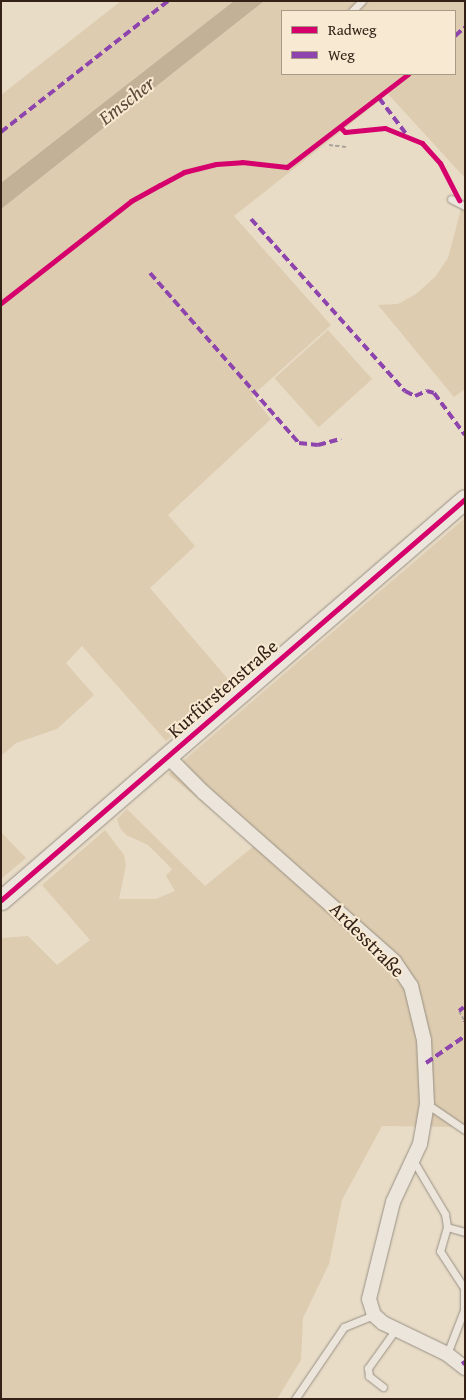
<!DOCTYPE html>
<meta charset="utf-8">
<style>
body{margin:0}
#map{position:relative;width:466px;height:1400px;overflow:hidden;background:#e8dcc7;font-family:"Gentium Book Plus",serif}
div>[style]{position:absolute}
.green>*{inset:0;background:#ddccb0;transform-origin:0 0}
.water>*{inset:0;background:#c3b197}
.path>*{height:2px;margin-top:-1px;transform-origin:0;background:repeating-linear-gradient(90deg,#a9a39b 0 4px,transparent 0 6.5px)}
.roads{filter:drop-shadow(0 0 1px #999083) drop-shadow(0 0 1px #999083)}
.lane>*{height:7px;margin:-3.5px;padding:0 3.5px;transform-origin:3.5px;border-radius:3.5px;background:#ebe5db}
.street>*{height:14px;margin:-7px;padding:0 7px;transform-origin:7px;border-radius:7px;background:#ebe5db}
.secondary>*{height:19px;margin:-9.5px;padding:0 9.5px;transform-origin:9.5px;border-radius:9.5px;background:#ebe5db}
.quiet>*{height:4px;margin-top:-2px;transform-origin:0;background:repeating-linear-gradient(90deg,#8e44ad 0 8px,transparent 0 12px)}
.cycleway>*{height:5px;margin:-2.5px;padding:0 2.5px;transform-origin:2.5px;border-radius:2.5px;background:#d6006c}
span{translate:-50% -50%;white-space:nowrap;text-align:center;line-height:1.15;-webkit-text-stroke:4px #f8ead2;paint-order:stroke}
.street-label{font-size:19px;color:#332118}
.water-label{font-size:20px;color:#604d3d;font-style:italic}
.frame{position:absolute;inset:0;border:2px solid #332118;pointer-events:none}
.legend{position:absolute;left:281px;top:10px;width:175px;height:65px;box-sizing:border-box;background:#f8ead2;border:1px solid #a99a88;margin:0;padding:6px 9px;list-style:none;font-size:15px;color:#332118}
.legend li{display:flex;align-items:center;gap:10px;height:25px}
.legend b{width:25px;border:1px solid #a99a88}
</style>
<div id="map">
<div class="green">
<i style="clip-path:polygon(evenodd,121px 1px,465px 1px,465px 178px,388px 94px,234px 216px,331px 325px,252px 396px,271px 419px,168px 515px,195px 546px,150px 588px,233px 685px,166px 741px,82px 646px,66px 663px,94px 695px,57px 729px,16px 743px,1px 756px,1px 95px,121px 1px,282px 11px,455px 11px,455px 74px,282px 74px,282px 11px)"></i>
<i style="clip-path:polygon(461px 209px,465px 212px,465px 389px,454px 397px,378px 305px,398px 304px,416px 294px,435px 277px,448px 258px)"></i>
<i style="left:328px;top:330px;width:66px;height:72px;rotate:48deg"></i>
<i style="clip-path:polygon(465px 518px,465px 1134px,458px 1127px,382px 1126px,342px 1200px,329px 1264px,303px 1318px,301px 1360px,277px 1399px,1px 1399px,1px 938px,28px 936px,57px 965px,90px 940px,42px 885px,105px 830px,124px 855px,126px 865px,119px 899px,156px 899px,175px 891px,166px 876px,172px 869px,148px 845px,126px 835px,120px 828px,117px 819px,127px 809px,205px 886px,255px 845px,168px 774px)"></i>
<i style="clip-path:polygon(1px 832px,26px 858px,1px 879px)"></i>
</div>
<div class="water">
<i style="clip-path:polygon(234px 1px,264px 1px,1px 209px,1px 183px)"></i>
</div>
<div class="path">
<i style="left:329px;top:145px;width:17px;rotate:7deg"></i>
<i style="left:459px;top:1011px;width:10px;rotate:61deg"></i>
</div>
<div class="roads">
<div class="lane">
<i style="left:352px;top:11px;width:14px;rotate:-45deg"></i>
<i style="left:451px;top:199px;width:16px;rotate:27deg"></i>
<i style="left:427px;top:1104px;width:46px;rotate:34.4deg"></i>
<i style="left:413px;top:1160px;width:63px;rotate:59.3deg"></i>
<i style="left:445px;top:1214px;width:13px;rotate:81deg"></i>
<i style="left:447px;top:1227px;width:25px;rotate:106deg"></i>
<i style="left:440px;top:1251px;width:44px;rotate:57deg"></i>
<i style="left:464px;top:1288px;width:22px;rotate:90deg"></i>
<i style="left:464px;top:1310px;width:47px;rotate:111.1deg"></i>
<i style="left:447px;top:1227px;width:19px;rotate:16deg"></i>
<i style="left:383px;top:1387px;width:18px;rotate:-142deg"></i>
<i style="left:369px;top:1376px;width:8px;rotate:-97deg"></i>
<i style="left:368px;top:1368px;width:48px;rotate:-54.3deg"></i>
<i style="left:295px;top:1399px;width:87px;rotate:-55.8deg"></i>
<i style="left:344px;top:1327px;width:32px;rotate:-22deg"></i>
</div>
<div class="street">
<i style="left:168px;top:757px;width:49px;rotate:45deg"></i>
<i style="left:203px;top:792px;width:255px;rotate:41.5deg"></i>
<i style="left:394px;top:961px;width:30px;rotate:56deg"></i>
<i style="left:411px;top:986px;width:56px;rotate:76.5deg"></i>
<i style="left:424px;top:1040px;width:64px;rotate:87.3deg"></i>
<i style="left:427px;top:1104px;width:41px;rotate:99.9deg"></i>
<i style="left:420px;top:1144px;width:64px;rotate:115deg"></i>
<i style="left:393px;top:1202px;width:100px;rotate:103.9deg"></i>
<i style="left:369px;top:1299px;width:17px;rotate:73deg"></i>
<i style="left:374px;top:1315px;width:12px;rotate:42deg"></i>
<i style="left:383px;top:1323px;width:71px;rotate:25.8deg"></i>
<i style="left:447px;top:1354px;width:23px;rotate:38deg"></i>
</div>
<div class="secondary">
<i style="left:1px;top:900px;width:613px;rotate:-40.83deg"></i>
</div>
</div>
<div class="quiet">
<i style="left:455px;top:36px;width:13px;rotate:-42deg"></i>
<i style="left:379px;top:98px;width:46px;rotate:52.9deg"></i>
<i style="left:1px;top:132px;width:212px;rotate:-38.1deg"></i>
<i style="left:251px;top:219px;width:231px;rotate:48.2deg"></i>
<i style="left:405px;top:391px;width:11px;rotate:27deg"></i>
<i style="left:415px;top:396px;width:13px;rotate:-23deg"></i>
<i style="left:427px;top:391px;width:7px;rotate:16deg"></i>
<i style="left:434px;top:393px;width:52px;rotate:53.6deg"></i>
<i style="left:150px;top:273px;width:226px;rotate:48.8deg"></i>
<i style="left:299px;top:443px;width:19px;rotate:6deg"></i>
<i style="left:318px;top:445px;width:24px;rotate:-15deg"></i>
<i style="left:459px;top:1011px;width:6px;rotate:-39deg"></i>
<i style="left:464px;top:1020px;width:1px;rotate:45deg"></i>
<i style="left:426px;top:1063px;width:47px;rotate:-34.7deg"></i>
<i style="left:462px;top:1364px;width:4px;rotate:-34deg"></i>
</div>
<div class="cycleway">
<i style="left:340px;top:127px;width:7px;rotate:45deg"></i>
<i style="left:345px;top:132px;width:40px;rotate:-5.7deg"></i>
<i style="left:385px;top:128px;width:40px;rotate:22deg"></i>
<i style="left:422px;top:143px;width:27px;rotate:48deg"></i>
<i style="left:440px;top:163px;width:42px;rotate:62.8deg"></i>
<i style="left:1px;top:303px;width:165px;rotate:-38.1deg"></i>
<i style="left:131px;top:201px;width:33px;rotate:-29deg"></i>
<i style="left:160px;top:185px;width:27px;rotate:-28deg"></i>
<i style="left:184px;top:172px;width:33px;rotate:-14deg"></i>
<i style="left:216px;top:164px;width:26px;rotate:-4deg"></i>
<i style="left:242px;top:162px;width:45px;rotate:6.3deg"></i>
<i style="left:287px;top:167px;width:153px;rotate:-37.5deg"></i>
<i style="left:1px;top:900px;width:613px;rotate:-40.83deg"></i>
</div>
<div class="street-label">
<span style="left:223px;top:689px;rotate:-41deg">Kurfürstenstraße</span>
<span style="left:367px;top:940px;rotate:45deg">Ardesstraße</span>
</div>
<div class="water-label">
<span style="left:126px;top:100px;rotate:-38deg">Emscher</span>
</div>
<div class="frame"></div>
<ul class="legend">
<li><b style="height:6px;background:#d6006c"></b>Radweg</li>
<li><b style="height:6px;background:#8e44ad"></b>Weg</li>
</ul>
</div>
